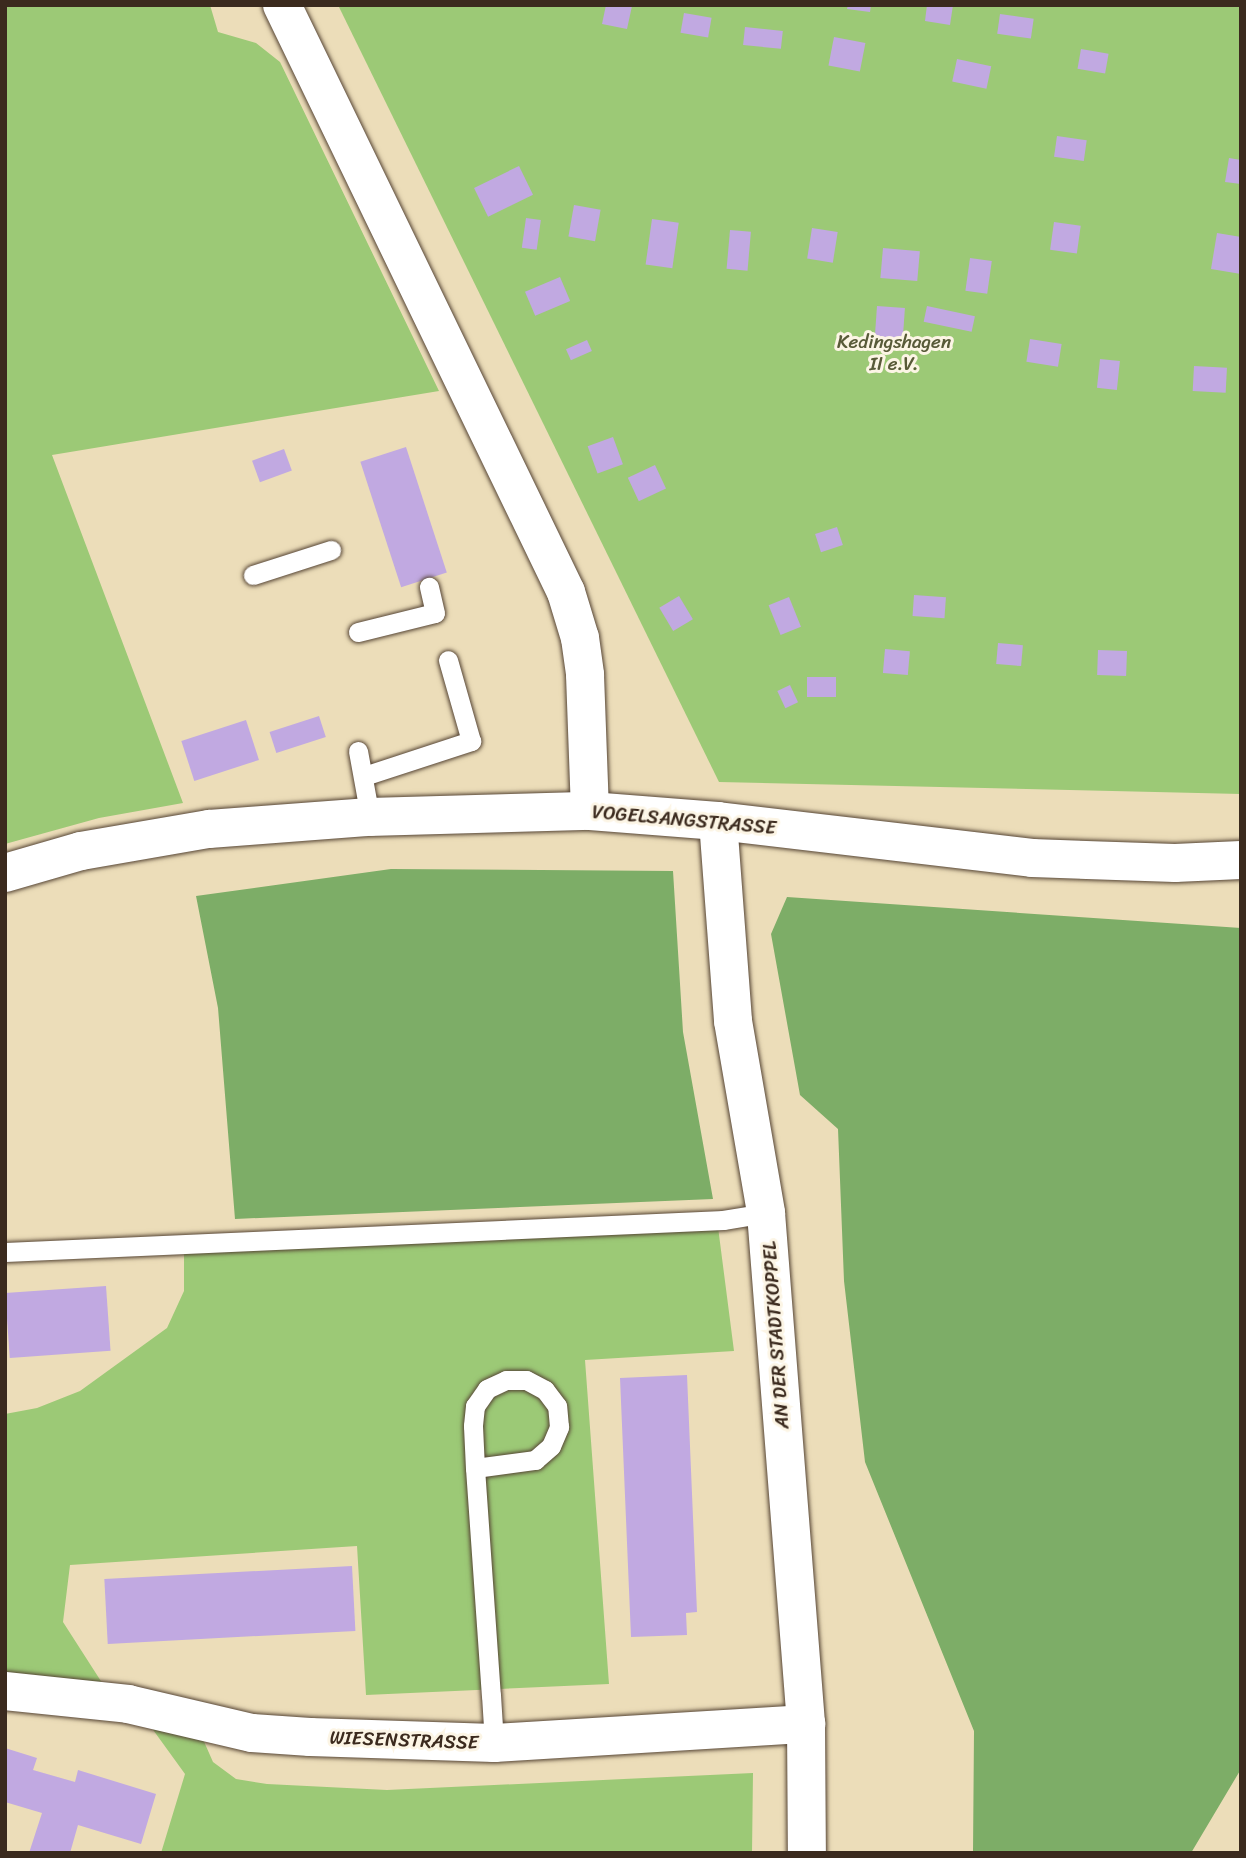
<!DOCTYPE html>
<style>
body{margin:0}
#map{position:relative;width:1246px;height:1858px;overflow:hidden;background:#ecddb9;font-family:Sriracha,sans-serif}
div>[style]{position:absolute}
.green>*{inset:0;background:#9cc976}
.forest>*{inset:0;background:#7dad67}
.building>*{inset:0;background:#c1a9e1;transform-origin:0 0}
.roads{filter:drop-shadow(0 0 2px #564535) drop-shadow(0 0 2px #564535)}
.service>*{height:19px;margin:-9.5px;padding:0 9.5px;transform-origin:9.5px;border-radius:9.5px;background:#fff}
.minor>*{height:38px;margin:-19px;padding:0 19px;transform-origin:19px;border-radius:19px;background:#fff}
.tertiary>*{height:38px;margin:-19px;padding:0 19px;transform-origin:19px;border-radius:19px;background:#fff}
span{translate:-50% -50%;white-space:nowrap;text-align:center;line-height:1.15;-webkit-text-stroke:6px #fcf5e5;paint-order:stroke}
.park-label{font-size:19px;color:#585a38}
.street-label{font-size:19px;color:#3b2a1e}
.frame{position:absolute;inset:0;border:7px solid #3b2a1e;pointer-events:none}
</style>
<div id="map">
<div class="green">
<i style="clip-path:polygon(5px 5px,210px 5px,218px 32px,256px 43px,280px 62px,439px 391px,52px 455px,183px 803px,99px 818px,5px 844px)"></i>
<i style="clip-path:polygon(338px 5px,1241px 5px,1241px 794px,719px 782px)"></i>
<i style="clip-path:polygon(718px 1227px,734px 1351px,585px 1360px,609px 1684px,366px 1695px,357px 1546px,70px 1565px,63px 1622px,106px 1689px,5px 1680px,5px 1414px,37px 1408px,80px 1391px,167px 1328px,184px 1291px,184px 1252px)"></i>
<i style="clip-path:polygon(151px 1727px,202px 1737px,213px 1762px,236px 1779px,267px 1784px,387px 1790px,753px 1773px,752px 1853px,161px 1853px,185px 1774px)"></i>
</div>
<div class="forest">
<i style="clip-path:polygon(391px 869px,673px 871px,683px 1032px,713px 1199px,235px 1219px,218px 1008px,196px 896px)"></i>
<i style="clip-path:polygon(787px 897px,1241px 928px,1241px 1769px,1191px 1853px,973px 1853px,974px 1731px,865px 1462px,844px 1281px,838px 1129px,800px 1095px,771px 934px)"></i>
</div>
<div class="building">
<i style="clip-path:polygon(606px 5px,632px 6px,627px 29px,602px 24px)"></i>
<i style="clip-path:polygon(848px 5px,871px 5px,870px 12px,847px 9px)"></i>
<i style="clip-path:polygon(927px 5px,953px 5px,950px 25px,925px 21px)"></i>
<i style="left:684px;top:13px;width:28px;height:20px;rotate:10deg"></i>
<i style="left:1000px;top:14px;width:34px;height:20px;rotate:8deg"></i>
<i style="left:745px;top:27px;width:38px;height:18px;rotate:6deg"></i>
<i style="left:834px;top:37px;width:32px;height:29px;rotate:11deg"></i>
<i style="left:1081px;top:49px;width:28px;height:20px;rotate:10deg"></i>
<i style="left:957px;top:59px;width:35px;height:23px;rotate:12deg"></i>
<i style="left:1057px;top:136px;width:30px;height:21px;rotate:8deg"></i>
<i style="clip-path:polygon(1229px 158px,1241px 160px,1241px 184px,1225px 182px)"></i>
<i style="left:519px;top:166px;width:32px;height:50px;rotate:64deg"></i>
<i style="left:574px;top:205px;width:27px;height:32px;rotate:10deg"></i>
<i style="left:526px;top:218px;width:15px;height:30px;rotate:8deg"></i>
<i style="left:652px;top:219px;width:27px;height:46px;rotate:8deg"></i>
<i style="left:1054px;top:222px;width:27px;height:28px;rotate:8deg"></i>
<i style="left:812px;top:228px;width:26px;height:31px;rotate:9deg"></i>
<i style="left:730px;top:230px;width:21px;height:39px;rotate:5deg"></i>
<i style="clip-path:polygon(1217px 233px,1241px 237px,1241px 274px,1211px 269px)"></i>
<i style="left:883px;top:248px;width:37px;height:30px;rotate:5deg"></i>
<i style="left:970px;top:258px;width:22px;height:33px;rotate:8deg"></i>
<i style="left:560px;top:277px;width:26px;height:38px;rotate:67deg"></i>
<i style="left:877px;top:306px;width:28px;height:33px;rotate:4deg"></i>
<i style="left:927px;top:306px;width:49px;height:16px;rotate:12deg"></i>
<i style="left:1030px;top:339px;width:32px;height:23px;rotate:9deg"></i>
<i style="left:587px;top:340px;width:12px;height:23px;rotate:66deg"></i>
<i style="left:1100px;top:359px;width:20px;height:29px;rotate:6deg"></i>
<i style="left:1194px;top:366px;width:33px;height:25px;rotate:3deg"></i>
<i style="left:613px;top:437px;width:29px;height:27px;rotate:70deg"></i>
<i style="left:406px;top:447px;width:132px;height:48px;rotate:72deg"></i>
<i style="left:284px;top:449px;width:23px;height:34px;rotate:70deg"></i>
<i style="left:655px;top:465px;width:26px;height:30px;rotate:65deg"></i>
<i style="left:837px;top:527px;width:19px;height:23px;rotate:72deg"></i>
<i style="left:914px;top:595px;width:32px;height:21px;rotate:4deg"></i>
<i style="left:679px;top:596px;width:27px;height:23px;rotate:59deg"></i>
<i style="left:789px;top:597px;width:32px;height:22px;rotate:68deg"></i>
<i style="left:998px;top:643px;width:25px;height:21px;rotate:5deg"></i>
<i style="left:885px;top:649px;width:25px;height:24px;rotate:5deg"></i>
<i style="left:1098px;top:650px;width:29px;height:25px;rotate:2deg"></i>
<i style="left:807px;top:677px;width:29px;height:20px"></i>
<i style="left:790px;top:685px;width:19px;height:14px;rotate:65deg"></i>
<i style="left:319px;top:716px;width:22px;height:52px;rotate:72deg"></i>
<i style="left:246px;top:720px;width:42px;height:68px;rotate:72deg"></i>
<i style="left:106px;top:1286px;width:65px;height:101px;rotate:86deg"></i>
<i style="clip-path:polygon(687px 1375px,697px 1612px,686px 1613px,687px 1635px,631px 1637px,620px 1378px)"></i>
<i style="left:352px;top:1566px;width:65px;height:248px;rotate:87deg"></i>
<i style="clip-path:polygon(5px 1748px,37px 1758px,33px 1770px,75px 1782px,78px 1770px,156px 1794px,141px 1844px,78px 1825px,70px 1853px,29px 1853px,42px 1813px,5px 1802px)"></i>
</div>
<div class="roads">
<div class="service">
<i style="left:253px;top:575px;width:82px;rotate:-17.8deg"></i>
<i style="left:358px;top:632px;width:79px;rotate:-13.9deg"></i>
<i style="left:435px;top:613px;width:27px;rotate:-103deg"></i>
<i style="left:358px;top:751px;width:67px;rotate:79.7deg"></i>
<i style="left:364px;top:776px;width:113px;rotate:-18.1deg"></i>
<i style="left:471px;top:741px;width:84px;rotate:-105.9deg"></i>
<i style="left:5px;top:1252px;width:719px;rotate:-2.55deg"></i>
<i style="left:723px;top:1220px;width:44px;rotate:-9.2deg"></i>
<i style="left:475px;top:1468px;width:61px;rotate:-7.6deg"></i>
<i style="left:535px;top:1460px;width:21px;rotate:-41deg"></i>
<i style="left:551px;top:1446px;width:21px;rotate:-67deg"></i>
<i style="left:559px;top:1427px;width:21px;rotate:-95deg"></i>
<i style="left:557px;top:1406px;width:20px;rotate:-127deg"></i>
<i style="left:545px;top:1390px;width:21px;rotate:-152deg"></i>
<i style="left:526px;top:1380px;width:20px;rotate:180deg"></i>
<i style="left:506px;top:1380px;width:21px;rotate:155deg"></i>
<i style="left:487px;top:1389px;width:21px;rotate:125deg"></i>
<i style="left:475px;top:1406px;width:20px;rotate:96deg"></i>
<i style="left:473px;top:1426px;width:42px;rotate:87.3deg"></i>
<i style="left:475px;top:1468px;width:228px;rotate:86deg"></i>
<i style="left:491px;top:1695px;width:48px;rotate:86.4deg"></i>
</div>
<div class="minor">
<i style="left:718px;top:821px;width:201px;rotate:85.7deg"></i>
<i style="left:733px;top:1021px;width:195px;rotate:80.2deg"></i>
<i style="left:766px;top:1213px;width:513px;rotate:85.52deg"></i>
<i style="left:806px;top:1724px;width:129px;rotate:89.6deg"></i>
<i style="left:5px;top:873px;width:79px;rotate:-16.1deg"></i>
<i style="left:81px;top:851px;width:130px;rotate:-9.8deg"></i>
<i style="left:209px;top:829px;width:161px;rotate:-4.3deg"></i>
<i style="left:370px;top:817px;width:220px;rotate:-1.6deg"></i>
<i style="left:5px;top:1691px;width:124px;rotate:6deg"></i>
<i style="left:128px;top:1704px;width:127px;rotate:13.2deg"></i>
<i style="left:252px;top:1733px;width:58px;rotate:3.9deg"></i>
<i style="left:310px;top:1737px;width:184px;rotate:1.9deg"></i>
<i style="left:494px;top:1743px;width:313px;rotate:-3.5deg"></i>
</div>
<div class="tertiary">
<i style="left:282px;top:5px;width:652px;rotate:64.18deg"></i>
<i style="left:566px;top:592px;width:48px;rotate:73.1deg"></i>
<i style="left:580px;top:638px;width:37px;rotate:82deg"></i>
<i style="left:585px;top:675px;width:136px;rotate:87.9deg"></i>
<i style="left:590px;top:811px;width:128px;rotate:4.5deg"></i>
<i style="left:718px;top:821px;width:316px;rotate:6.7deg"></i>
<i style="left:1032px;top:858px;width:143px;rotate:2deg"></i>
<i style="left:1175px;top:863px;width:66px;rotate:-2.6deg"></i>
</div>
</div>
<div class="park-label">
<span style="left:894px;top:353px">Kedingshagen<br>II e.V.</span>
</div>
<div class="street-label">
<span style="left:684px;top:820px;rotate:5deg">VOGELSANGSTRASSE</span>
<span style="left:776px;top:1335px;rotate:-94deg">AN DER STADTKOPPEL</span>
<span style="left:404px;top:1740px;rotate:2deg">WIESENSTRASSE</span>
</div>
<div class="frame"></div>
</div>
